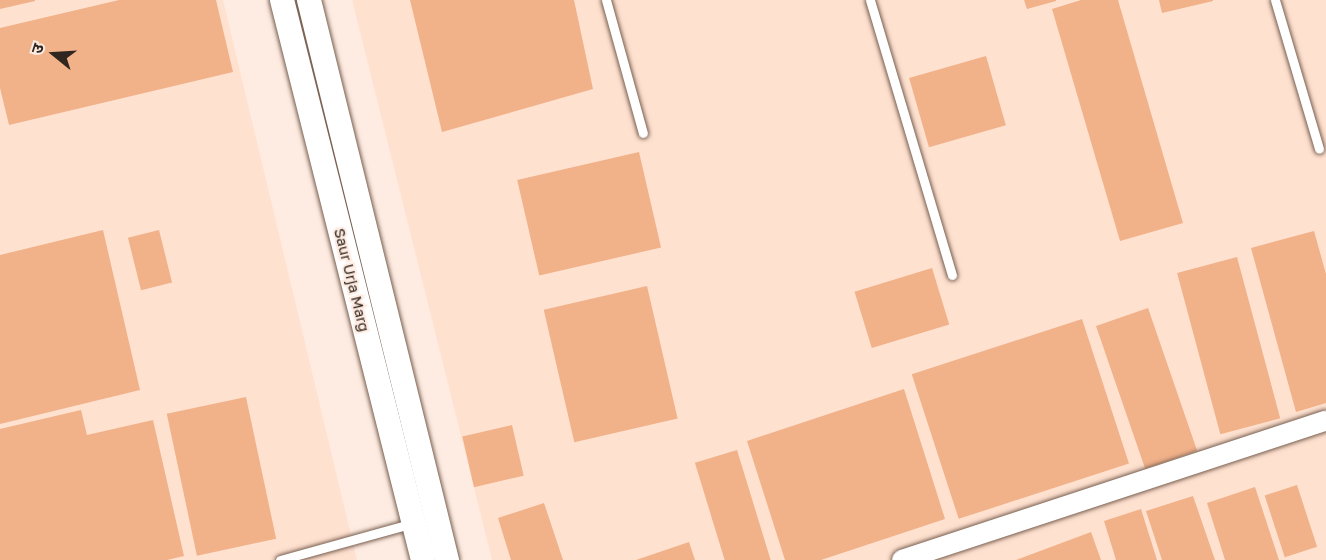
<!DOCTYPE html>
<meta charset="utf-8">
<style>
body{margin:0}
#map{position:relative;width:1326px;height:560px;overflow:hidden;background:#feece2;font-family:"Golos Text","Noto Sans Devanagari",sans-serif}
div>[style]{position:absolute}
.built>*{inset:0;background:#ffe1d0}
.building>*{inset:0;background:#f1b189;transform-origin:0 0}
.roads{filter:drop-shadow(0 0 2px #785f50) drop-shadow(0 0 2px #785f50)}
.service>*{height:9px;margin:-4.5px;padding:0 4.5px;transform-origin:4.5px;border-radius:4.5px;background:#fff}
.minor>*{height:20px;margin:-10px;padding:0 10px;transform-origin:10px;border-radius:10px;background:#fff}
.tertiary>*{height:24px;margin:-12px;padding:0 12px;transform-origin:12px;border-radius:12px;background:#fff}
span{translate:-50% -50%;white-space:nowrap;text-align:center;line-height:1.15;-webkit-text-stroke:4.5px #feece2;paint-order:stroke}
.street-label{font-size:15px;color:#31261f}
.north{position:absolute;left:24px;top:24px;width:60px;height:60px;-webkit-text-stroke:4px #feece2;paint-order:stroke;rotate:288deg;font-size:16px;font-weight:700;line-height:24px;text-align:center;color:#31261f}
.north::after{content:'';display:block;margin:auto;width:21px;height:27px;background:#31261f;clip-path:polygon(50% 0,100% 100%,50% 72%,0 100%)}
</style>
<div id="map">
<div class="built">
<i style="clip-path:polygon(0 0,223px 0,357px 560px,0 560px)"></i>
<i style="clip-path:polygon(352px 0,1326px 0,1326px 560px,492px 560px)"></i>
</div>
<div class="building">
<i style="clip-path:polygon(0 0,35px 0,35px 1px,0 9px)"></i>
<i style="clip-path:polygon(119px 0,216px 0,233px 72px,9px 125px,0 88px,0 28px)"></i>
<i style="clip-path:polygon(410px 0,574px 0,593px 89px,442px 132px)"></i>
<i style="clip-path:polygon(1024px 0,1056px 0,1056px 1px,1027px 9px)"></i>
<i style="clip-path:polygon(1081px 0,1118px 0,1183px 223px,1120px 241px,1052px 9px)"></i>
<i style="clip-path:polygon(1159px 0,1213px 0,1213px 1px,1162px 13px)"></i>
<i style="left:986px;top:56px;width:72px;height:80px;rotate:74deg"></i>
<i style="left:639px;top:152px;width:98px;height:125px;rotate:77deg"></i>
<i style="clip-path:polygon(103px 230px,140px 390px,0 424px,0 255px)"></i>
<i style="left:159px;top:230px;width:54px;height:32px;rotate:76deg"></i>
<i style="clip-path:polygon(1314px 231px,1326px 274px,1326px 403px,1296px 412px,1251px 248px)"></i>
<i style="left:1237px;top:257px;width:167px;height:62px;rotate:75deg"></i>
<i style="left:932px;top:268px;width:59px;height:81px;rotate:73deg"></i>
<i style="left:647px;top:286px;width:136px;height:106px;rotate:77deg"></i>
<i style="left:1148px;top:308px;width:151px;height:55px;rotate:71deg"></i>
<i style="left:1082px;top:319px;width:152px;height:179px;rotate:72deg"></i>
<i style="clip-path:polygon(904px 389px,945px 519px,821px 560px,785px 560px,747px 441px)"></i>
<i style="left:246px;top:397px;width:145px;height:81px;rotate:78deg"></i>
<i style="clip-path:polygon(81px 410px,87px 435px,153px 420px,184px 556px,167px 560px,0 560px,0 429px)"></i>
<i style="left:512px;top:425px;width:52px;height:51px;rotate:77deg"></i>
<i style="left:737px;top:450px;width:115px;height:44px;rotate:73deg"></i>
<i style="left:1297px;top:485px;width:65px;height:34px;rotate:72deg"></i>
<i style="clip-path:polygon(1255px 487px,1279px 560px,1225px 560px,1207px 503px)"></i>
<i style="clip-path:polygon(1193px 496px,1215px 560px,1162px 560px,1146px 511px)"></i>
<i style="clip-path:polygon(544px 503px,563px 560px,511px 560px,498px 518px)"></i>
<i style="clip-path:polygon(1141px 509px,1157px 560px,1116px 560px,1104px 521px)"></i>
<i style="clip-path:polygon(1091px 532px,1101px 560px,1016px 560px)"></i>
<i style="clip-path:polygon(689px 542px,695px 560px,636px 560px)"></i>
</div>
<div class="roads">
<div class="service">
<i style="left:606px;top:0;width:138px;rotate:74.5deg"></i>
<i style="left:870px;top:0;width:287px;rotate:73.4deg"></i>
<i style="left:1275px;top:0;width:155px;rotate:73.5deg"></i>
<i style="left:280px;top:560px;width:138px;rotate:-15.5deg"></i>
</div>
<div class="minor">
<i style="left:902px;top:560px;width:446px;rotate:-18.2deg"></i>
</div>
<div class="tertiary">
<i style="left:282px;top:0;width:577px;rotate:75.87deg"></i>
<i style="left:309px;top:0;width:577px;rotate:76.16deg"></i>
</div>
</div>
<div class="street-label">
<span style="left:352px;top:280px;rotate:76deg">Saur Urja Marg</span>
</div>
<div class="north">उ</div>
</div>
